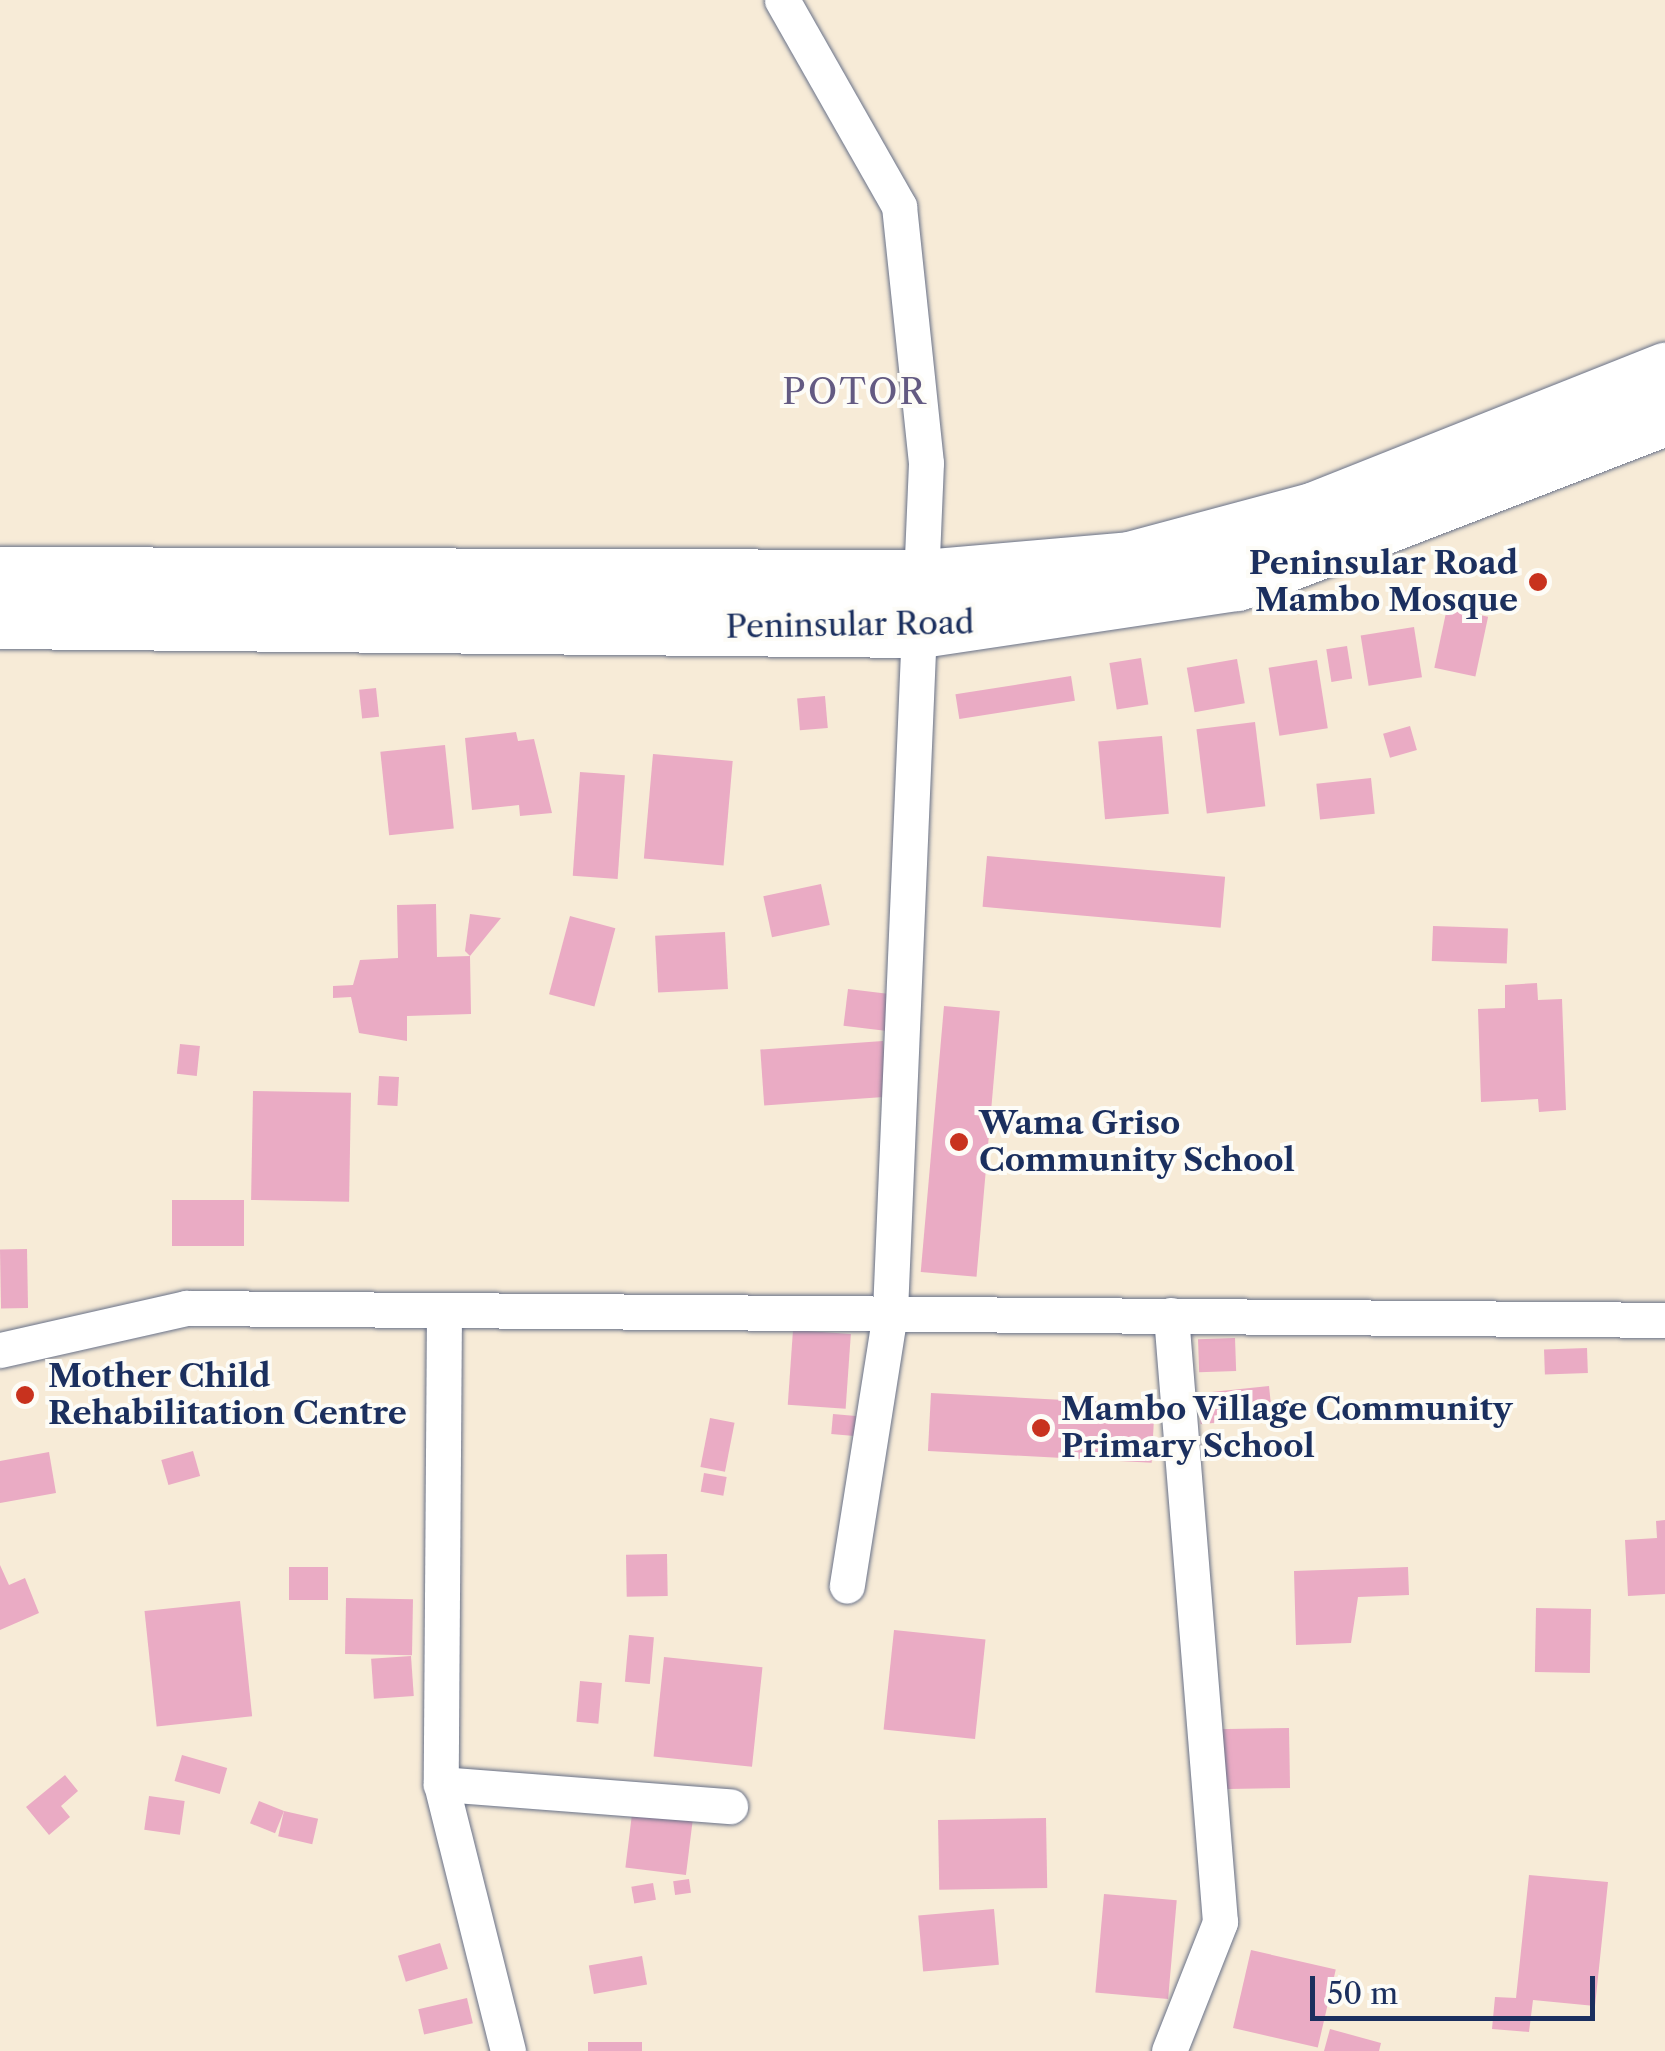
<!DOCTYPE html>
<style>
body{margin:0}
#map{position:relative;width:1665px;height:2051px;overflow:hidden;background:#f7ebd7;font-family:"Libre Caslon Text",serif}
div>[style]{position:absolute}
.building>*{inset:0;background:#eaabc4;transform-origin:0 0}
.roads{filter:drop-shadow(0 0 2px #687188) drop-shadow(0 0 2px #687188)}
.minor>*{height:35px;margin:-17.5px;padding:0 17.5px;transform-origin:17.5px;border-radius:17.5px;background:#fff}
.primary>*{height:55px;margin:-27.5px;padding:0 27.5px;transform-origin:27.5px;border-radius:27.5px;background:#fff}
.dots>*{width:28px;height:28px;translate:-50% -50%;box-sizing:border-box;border:5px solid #fdfcf7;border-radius:50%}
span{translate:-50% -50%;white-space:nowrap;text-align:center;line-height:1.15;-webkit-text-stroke:8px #fdfcf7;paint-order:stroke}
.poi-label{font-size:32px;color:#1b2f5e;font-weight:700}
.right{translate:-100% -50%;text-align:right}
.left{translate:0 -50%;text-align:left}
.street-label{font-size:32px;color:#1b2f5e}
.neighbourhood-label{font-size:35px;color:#635a82;letter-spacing:2.5px}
.scale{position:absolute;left:1310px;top:1976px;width:285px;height:45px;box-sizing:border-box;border:5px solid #1b2f5e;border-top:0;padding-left:12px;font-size:30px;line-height:35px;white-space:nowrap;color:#1b2f5e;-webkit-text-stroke:8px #fdfcf7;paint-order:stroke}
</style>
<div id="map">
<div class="building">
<i style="left:1447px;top:608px;width:42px;height:61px;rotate:12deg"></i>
<i style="left:1414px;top:627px;width:51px;height:54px;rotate:81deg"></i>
<i style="left:1347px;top:646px;width:33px;height:21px;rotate:81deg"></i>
<i style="left:1141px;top:658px;width:47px;height:32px;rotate:81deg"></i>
<i style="left:1237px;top:659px;width:45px;height:51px;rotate:80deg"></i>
<i style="left:1317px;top:660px;width:69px;height:49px;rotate:81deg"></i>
<i style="left:1071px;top:676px;width:25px;height:117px;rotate:81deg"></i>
<i style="left:376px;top:688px;width:29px;height:17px;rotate:84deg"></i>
<i style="left:825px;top:696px;width:32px;height:28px;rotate:85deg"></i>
<i style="left:1255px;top:722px;width:85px;height:59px;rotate:83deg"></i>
<i style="left:1410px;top:726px;width:25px;height:28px;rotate:74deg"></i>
<i style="clip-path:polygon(516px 732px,518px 741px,534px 739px,552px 813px,520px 816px,519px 805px,472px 810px,465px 738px)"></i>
<i style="left:1162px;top:736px;width:78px;height:64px;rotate:85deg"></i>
<i style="left:445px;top:745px;width:84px;height:65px;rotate:84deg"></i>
<i style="left:653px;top:754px;width:80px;height:105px;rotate:5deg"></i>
<i style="left:580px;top:772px;width:45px;height:104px;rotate:4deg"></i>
<i style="left:1371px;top:778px;width:36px;height:55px;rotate:84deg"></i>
<i style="left:987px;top:856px;width:239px;height:51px;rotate:5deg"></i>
<i style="left:821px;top:884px;width:42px;height:59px;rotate:78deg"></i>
<i style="clip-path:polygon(436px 904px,437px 957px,470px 956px,471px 1014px,407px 1016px,407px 1041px,359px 1033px,351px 997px,333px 998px,333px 986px,353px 985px,360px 960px,398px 958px,397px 905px)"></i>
<i style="clip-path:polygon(470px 914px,501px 918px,470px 956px,465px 951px)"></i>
<i style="left:570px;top:916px;width:47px;height:81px;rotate:15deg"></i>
<i style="left:1433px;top:926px;width:75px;height:35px;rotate:2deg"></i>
<i style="left:725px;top:932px;width:57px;height:70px;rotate:87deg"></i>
<i style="clip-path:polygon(1537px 983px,1538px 1000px,1562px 999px,1566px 1110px,1539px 1112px,1538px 1099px,1481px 1102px,1478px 1009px,1505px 1008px,1505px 985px)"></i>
<i style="left:848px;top:989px;width:46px;height:37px;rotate:7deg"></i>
<i style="left:944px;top:1006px;width:56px;height:267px;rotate:5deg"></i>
<i style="left:883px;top:1041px;width:56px;height:123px;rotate:86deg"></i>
<i style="left:180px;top:1044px;width:20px;height:30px;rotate:6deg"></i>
<i style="left:379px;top:1076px;width:20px;height:29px;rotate:3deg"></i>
<i style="left:253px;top:1091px;width:98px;height:109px;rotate:1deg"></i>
<i style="left:244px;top:1200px;width:46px;height:72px;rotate:90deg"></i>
<i style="left:27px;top:1249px;width:59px;height:27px;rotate:89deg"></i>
<i style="left:793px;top:1330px;width:58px;height:75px;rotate:4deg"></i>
<i style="left:1235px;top:1338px;width:33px;height:37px;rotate:88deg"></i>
<i style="left:1587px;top:1348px;width:25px;height:43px;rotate:88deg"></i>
<i style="left:1269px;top:1386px;width:31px;height:72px;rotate:84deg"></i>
<i style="left:931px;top:1393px;width:224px;height:58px;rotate:3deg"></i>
<i style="left:833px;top:1414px;width:23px;height:20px;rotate:5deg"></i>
<i style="left:710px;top:1418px;width:25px;height:50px;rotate:11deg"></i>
<i style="left:193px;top:1451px;width:26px;height:33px;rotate:74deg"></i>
<i style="clip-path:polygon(49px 1452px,56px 1493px,0 1503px,0 1461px)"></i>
<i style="left:704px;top:1473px;width:23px;height:19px;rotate:10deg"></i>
<i style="clip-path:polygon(1665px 1520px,1665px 1594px,1628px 1596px,1625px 1540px,1657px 1538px,1656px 1521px)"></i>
<i style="left:667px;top:1554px;width:42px;height:41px;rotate:89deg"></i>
<i style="clip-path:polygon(0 1565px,9px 1585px,25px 1578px,39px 1613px,0 1630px)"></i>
<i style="left:289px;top:1567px;width:39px;height:33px"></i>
<i style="clip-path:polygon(1408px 1567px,1409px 1595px,1358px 1597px,1351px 1643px,1296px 1645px,1294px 1571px)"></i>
<i style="left:346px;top:1598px;width:67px;height:56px;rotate:1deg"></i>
<i style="left:240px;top:1601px;width:116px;height:96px;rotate:84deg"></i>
<i style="left:1536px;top:1608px;width:55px;height:64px;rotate:1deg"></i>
<i style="left:894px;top:1630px;width:92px;height:100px;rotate:6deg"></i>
<i style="left:629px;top:1635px;width:25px;height:47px;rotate:5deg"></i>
<i style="left:411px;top:1656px;width:40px;height:40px;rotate:86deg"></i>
<i style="left:664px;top:1657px;width:99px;height:100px;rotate:6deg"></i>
<i style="left:580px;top:1681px;width:22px;height:41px;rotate:5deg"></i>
<i style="left:1289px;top:1728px;width:60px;height:76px;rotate:89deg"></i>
<i style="left:182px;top:1755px;width:47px;height:27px;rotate:16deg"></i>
<i style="clip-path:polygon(65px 1775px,78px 1791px,61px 1806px,70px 1817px,49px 1835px,26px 1807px)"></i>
<i style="left:149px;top:1796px;width:36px;height:34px;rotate:8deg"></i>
<i style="left:259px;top:1801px;width:27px;height:24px;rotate:22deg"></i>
<i style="left:284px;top:1811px;width:35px;height:26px;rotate:13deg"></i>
<i style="left:632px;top:1814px;width:61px;height:54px;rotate:7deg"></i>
<i style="left:1046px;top:1818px;width:70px;height:108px;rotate:89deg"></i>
<i style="clip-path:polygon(1529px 1875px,1608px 1882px,1595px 2006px,1533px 2000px,1529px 2032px,1492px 2029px,1495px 1997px,1516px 1998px)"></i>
<i style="left:689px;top:1879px;width:14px;height:16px;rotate:82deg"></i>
<i style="left:653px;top:1883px;width:17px;height:22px;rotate:80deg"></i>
<i style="left:1104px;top:1894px;width:73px;height:99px;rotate:5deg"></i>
<i style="left:994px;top:1909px;width:56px;height:76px;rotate:85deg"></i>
<i style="left:440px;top:1943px;width:27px;height:44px;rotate:73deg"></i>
<i style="left:1251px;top:1950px;width:87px;height:80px;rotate:13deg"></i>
<i style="left:642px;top:1956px;width:29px;height:54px;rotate:80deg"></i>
<i style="left:467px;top:1998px;width:26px;height:50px;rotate:77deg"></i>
<i style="clip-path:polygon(1330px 2029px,1381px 2043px,1379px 2051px,1324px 2051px)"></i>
<i style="left:588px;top:2042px;width:54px;height:9px"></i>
</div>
<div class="roads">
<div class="minor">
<i style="left:782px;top:0;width:237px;rotate:60.4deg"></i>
<i style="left:899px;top:206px;width:258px;rotate:84deg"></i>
<i style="left:926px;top:463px;width:851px;rotate:92.43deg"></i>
<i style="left:890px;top:1313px;width:276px;rotate:99deg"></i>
<i style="left:444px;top:1310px;width:474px;rotate:90.4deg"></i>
<i style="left:441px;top:1784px;width:290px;rotate:4.4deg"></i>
<i style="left:0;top:1350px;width:191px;rotate:-12.7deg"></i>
<i style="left:186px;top:1308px;width:1479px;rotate:0.46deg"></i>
<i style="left:441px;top:1784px;width:275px;rotate:75.9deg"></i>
<i style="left:1169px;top:2051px;width:139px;rotate:-68.4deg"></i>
<i style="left:1220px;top:1922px;width:609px;rotate:-94.62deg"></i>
</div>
<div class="primary">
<i style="left:0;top:574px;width:924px;rotate:0.19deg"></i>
<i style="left:924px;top:577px;width:206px;rotate:-5deg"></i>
<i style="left:1129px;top:559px;width:193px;rotate:-15deg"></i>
<i style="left:1315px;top:509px;width:377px;rotate:-21.7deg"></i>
<i style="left:0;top:621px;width:921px;rotate:0.56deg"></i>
<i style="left:921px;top:630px;width:319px;rotate:-8.5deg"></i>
<i style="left:1237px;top:583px;width:459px;rotate:-21.1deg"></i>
</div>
</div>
<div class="dots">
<i style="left:1538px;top:582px;background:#c8321e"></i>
<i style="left:959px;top:1142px;background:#c8321e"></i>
<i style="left:25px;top:1395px;background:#c8321e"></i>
<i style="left:1041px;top:1428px;background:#c8321e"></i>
</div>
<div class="poi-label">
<span class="right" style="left:1518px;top:582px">Peninsular Road<br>Mambo Mosque</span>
<span class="left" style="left:979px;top:1142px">Wama Griso<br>Community School</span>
<span class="left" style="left:48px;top:1395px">Mother Child<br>Rehabilitation Centre</span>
<span class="left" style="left:1061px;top:1428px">Mambo Village Community<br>Primary School</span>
</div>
<div class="street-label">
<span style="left:850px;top:625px;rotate:-1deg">Peninsular Road</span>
</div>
<div class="neighbourhood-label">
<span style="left:855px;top:392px">POTOR</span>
</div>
<div class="scale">50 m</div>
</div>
